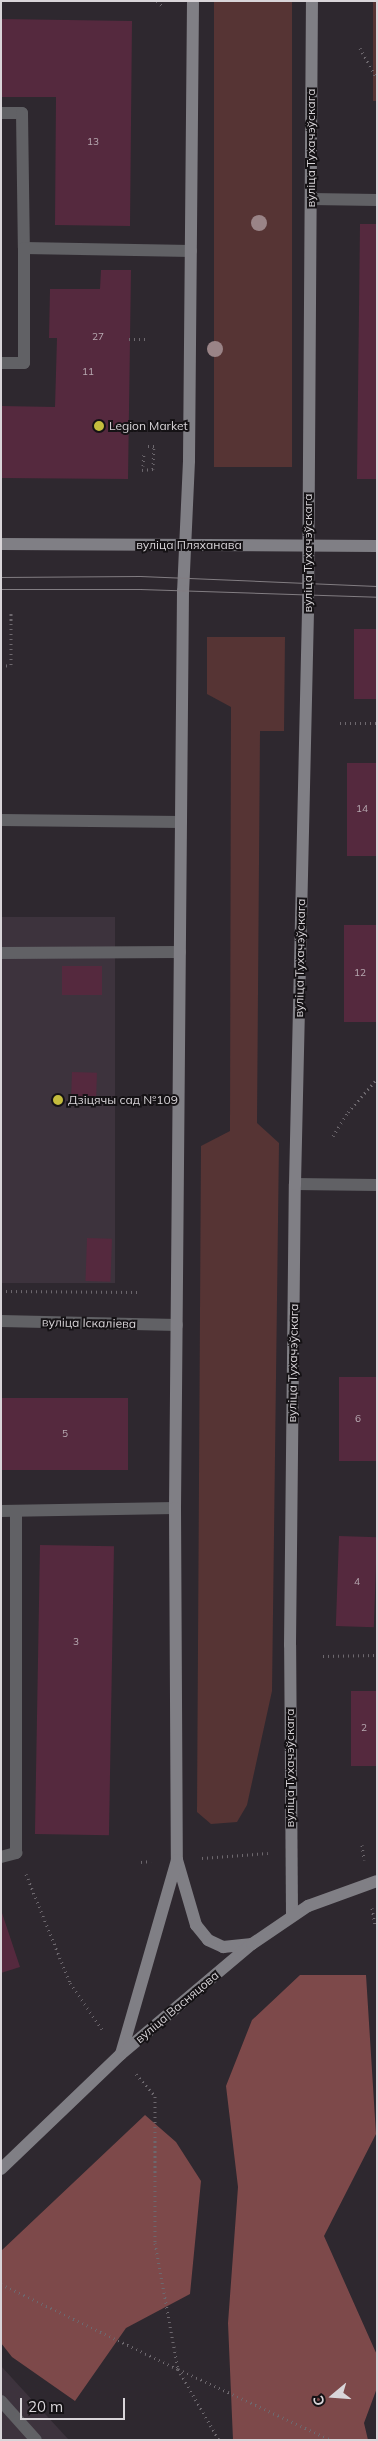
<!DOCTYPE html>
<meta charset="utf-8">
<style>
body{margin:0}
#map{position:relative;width:378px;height:2441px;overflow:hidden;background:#2e282f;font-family:Mulish,sans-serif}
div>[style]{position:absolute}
.built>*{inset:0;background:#3d333d;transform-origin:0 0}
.green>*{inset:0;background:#563434;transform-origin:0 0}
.forest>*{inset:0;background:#7d494a}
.building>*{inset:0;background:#55293e;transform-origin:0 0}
.path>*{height:3px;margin-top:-1.5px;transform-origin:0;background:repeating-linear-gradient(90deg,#6d686e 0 1px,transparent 0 5px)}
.lane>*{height:12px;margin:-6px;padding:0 6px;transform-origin:6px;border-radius:6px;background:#616165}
.street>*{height:12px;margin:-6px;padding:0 6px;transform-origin:6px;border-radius:6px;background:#616165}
.secondary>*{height:12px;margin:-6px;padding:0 6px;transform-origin:6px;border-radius:6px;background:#807f85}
.tram>*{height:1px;margin:-0.5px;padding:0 0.5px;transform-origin:0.5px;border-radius:0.5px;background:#827d82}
.trees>*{width:16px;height:16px;margin:-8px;border-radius:50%;background:#9a8487}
.dots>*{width:14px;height:14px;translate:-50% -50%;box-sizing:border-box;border:2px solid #151215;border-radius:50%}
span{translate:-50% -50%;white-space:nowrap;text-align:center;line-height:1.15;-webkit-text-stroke:4px #151215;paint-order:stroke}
.number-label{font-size:10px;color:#b8aab2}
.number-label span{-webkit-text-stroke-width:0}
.street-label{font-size:12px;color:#d9d5d9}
.poi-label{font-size:12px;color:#d9d5d9}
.left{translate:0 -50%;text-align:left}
.frame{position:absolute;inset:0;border:2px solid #d9d5d9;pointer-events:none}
.north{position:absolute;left:308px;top:2371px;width:50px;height:50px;-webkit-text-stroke:4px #151215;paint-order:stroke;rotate:252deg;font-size:14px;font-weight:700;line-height:20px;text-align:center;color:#d9d5d9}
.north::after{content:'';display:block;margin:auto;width:18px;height:22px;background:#d9d5d9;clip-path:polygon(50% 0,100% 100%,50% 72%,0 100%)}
.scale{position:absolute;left:20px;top:2398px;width:105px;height:22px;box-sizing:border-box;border:2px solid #d9d5d9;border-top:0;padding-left:6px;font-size:15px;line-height:18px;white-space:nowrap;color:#d9d5d9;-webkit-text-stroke:4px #151215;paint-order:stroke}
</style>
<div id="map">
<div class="built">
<i style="left:115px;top:917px;width:366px;height:114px;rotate:90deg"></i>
<i style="clip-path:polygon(1px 2366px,69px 2440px,1px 2440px)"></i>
</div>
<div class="green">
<i style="left:214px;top:1px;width:78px;height:466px"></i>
<i style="left:373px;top:1px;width:4px;height:100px"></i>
<i style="clip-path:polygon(207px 637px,285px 637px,284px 731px,260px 731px,257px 1123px,279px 1143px,272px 1691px,247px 1805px,237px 1822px,211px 1824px,197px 1812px,201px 1146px,230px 1131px,231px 707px,207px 694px)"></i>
</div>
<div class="forest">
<i style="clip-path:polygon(300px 1975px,366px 1975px,376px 2134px,324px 2236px,377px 2355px,377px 2388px,364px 2423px,368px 2440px,233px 2440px,228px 2323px,238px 2187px,226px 2086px,252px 2020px)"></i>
<i style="clip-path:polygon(145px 2115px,176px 2142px,201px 2181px,190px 2294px,126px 2328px,75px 2401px,12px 2357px,1px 2343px,1px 2251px)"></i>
</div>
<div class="building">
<i style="clip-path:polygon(1px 19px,132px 21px,130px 226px,55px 225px,56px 97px,1px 97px)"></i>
<i style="clip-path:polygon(360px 224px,377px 224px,377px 479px,357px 479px)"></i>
<i style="clip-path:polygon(101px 270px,131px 270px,128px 479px,1px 478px,1px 406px,55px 407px,57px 338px,49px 338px,50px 289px,100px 289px)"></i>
<i style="left:354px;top:629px;width:23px;height:70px"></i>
<i style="left:347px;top:763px;width:30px;height:93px"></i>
<i style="left:344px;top:925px;width:33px;height:97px"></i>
<i style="left:62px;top:966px;width:40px;height:29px"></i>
<i style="left:72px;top:1072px;width:25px;height:25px;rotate:2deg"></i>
<i style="left:87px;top:1238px;width:25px;height:43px;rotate:2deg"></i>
<i style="left:339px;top:1377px;width:38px;height:84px"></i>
<i style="left:1px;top:1398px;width:127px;height:72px"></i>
<i style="left:339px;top:1536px;width:38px;height:90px;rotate:2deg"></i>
<i style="left:40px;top:1545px;width:74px;height:289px;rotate:1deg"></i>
<i style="left:351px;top:1691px;width:26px;height:75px"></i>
<i style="clip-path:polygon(1px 1910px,20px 1967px,1px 1973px)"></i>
</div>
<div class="path">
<i style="left:157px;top:1px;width:8px;rotate:45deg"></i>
<i style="left:360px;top:48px;width:35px;rotate:61deg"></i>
<i style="left:129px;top:339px;width:17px"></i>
<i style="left:129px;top:429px;width:17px;rotate:-3deg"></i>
<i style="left:143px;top:466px;width:14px;rotate:-86deg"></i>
<i style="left:142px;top:470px;width:11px;rotate:-5deg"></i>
<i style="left:153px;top:469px;width:23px;rotate:-88deg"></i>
<i style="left:154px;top:446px;width:10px;rotate:180deg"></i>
<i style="left:1px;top:666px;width:10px;rotate:-6deg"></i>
<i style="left:11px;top:665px;width:54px;rotate:-90deg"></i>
<i style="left:340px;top:723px;width:37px"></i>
<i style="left:333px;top:1136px;width:28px;rotate:-58deg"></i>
<i style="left:348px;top:1112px;width:44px;rotate:-48.7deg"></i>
<i style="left:1px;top:1291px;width:139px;rotate:0.4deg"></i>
<i style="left:323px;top:1656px;width:54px;rotate:-1.1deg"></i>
<i style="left:362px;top:1845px;width:15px;rotate:82deg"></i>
<i style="left:202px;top:1858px;width:66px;rotate:-4.3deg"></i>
<i style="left:141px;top:1862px;width:10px;rotate:-6deg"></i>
<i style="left:26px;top:1874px;width:118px;rotate:68deg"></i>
<i style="left:70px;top:1983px;width:56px;rotate:55.2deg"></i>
<i style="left:372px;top:1908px;width:17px;rotate:80deg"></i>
<i style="left:136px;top:2074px;width:29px;rotate:49deg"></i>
<i style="left:155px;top:2096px;width:147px;rotate:90deg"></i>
<i style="left:155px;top:2243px;width:128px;rotate:79.7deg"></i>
<i style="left:178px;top:2369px;width:169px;rotate:24.9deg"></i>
<i style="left:1px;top:2284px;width:196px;rotate:25.7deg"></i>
<i style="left:178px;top:2369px;width:82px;rotate:60deg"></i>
</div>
<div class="lane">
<i style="left:1px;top:113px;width:21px"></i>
<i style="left:22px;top:113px;width:135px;rotate:89.2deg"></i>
<i style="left:24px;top:248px;width:167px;rotate:1deg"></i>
<i style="left:311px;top:199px;width:66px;rotate:0.9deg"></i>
<i style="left:1px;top:363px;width:23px"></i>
<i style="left:24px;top:363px;width:115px;rotate:-90deg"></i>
<i style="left:1px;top:820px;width:180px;rotate:0.6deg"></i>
<i style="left:1px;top:953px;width:179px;rotate:-0.3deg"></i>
<i style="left:295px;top:1184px;width:82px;rotate:0.7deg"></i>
<i style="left:1px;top:1511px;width:174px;rotate:-1deg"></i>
<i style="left:1px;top:1857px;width:16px;rotate:-15deg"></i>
<i style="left:16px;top:1853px;width:342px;rotate:-90deg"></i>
<i style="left:1px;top:2401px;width:52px;rotate:48.1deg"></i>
</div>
<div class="street">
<i style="left:1px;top:1321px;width:176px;rotate:1.3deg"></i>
</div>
<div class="secondary">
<i style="left:193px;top:1px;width:460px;rotate:90.5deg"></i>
<i style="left:189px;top:461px;width:130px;rotate:92.6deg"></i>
<i style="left:183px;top:591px;width:917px;rotate:90.5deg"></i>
<i style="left:175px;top:1508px;width:352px;rotate:89.7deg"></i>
<i style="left:177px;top:1860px;width:68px;rotate:73.7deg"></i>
<i style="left:196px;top:1925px;width:19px;rotate:51deg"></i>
<i style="left:208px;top:1940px;width:17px;rotate:25deg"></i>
<i style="left:223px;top:1947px;width:29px;rotate:-6deg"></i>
<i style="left:1px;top:544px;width:376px;rotate:0.3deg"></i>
<i style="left:292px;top:1915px;width:270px;rotate:-90.4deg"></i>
<i style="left:290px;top:1645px;width:461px;rotate:-89.4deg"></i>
<i style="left:295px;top:1184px;width:571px;rotate:-88.7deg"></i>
<i style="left:308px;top:613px;width:612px;rotate:-89.63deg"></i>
<i style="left:121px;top:2054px;width:202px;rotate:-73.9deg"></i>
<i style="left:1px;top:2169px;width:165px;rotate:-43.8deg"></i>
<i style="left:120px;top:2055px;width:172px;rotate:-40.1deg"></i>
<i style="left:252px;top:1944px;width:68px;rotate:-34.2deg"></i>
<i style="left:308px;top:1906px;width:73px;rotate:-19.9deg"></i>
</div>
<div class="tram">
<i style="left:1px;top:577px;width:139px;rotate:-0.4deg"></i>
<i style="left:140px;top:576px;width:237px;rotate:2.4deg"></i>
<i style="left:1px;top:589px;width:139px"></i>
<i style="left:140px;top:589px;width:237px;rotate:1.9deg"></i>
</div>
<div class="trees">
<i style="left:259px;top:223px"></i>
<i style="left:215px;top:349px"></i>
</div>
<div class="dots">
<i style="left:99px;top:426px;background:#c4bc3d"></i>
<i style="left:58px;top:1100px;background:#c4bc3d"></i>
</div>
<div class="number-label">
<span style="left:93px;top:142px">13</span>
<span style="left:98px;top:337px">27</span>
<span style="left:88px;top:372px">11</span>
<span style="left:362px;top:809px">14</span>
<span style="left:360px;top:973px">12</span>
<span style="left:358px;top:1419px">6</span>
<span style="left:65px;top:1434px">5</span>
<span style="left:357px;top:1582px">4</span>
<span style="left:76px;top:1642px">3</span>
<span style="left:364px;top:1728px">2</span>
</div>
<div class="street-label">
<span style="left:311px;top:148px;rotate:-90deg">вуліца Тухачэўскага</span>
<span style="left:189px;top:545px">вуліца Пляханава</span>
<span style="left:308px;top:553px;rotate:-90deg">вуліца Тухачэўскага</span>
<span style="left:300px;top:958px;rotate:-89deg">вуліца Тухачэўскага</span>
<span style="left:89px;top:1323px;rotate:1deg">вуліца Іскаліева</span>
<span style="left:293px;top:1363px;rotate:-89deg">вуліца Тухачэўскага</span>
<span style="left:290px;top:1768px;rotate:-90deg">вуліца Тухачэўскага</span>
<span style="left:177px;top:2007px;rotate:-40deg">вуліца Васняцова</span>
</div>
<div class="poi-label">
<span class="left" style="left:109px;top:426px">Legion Market</span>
<span class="left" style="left:68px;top:1100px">Дзіцячы сад №109</span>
</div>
<div class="frame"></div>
<div class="north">С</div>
<div class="scale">20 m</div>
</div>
